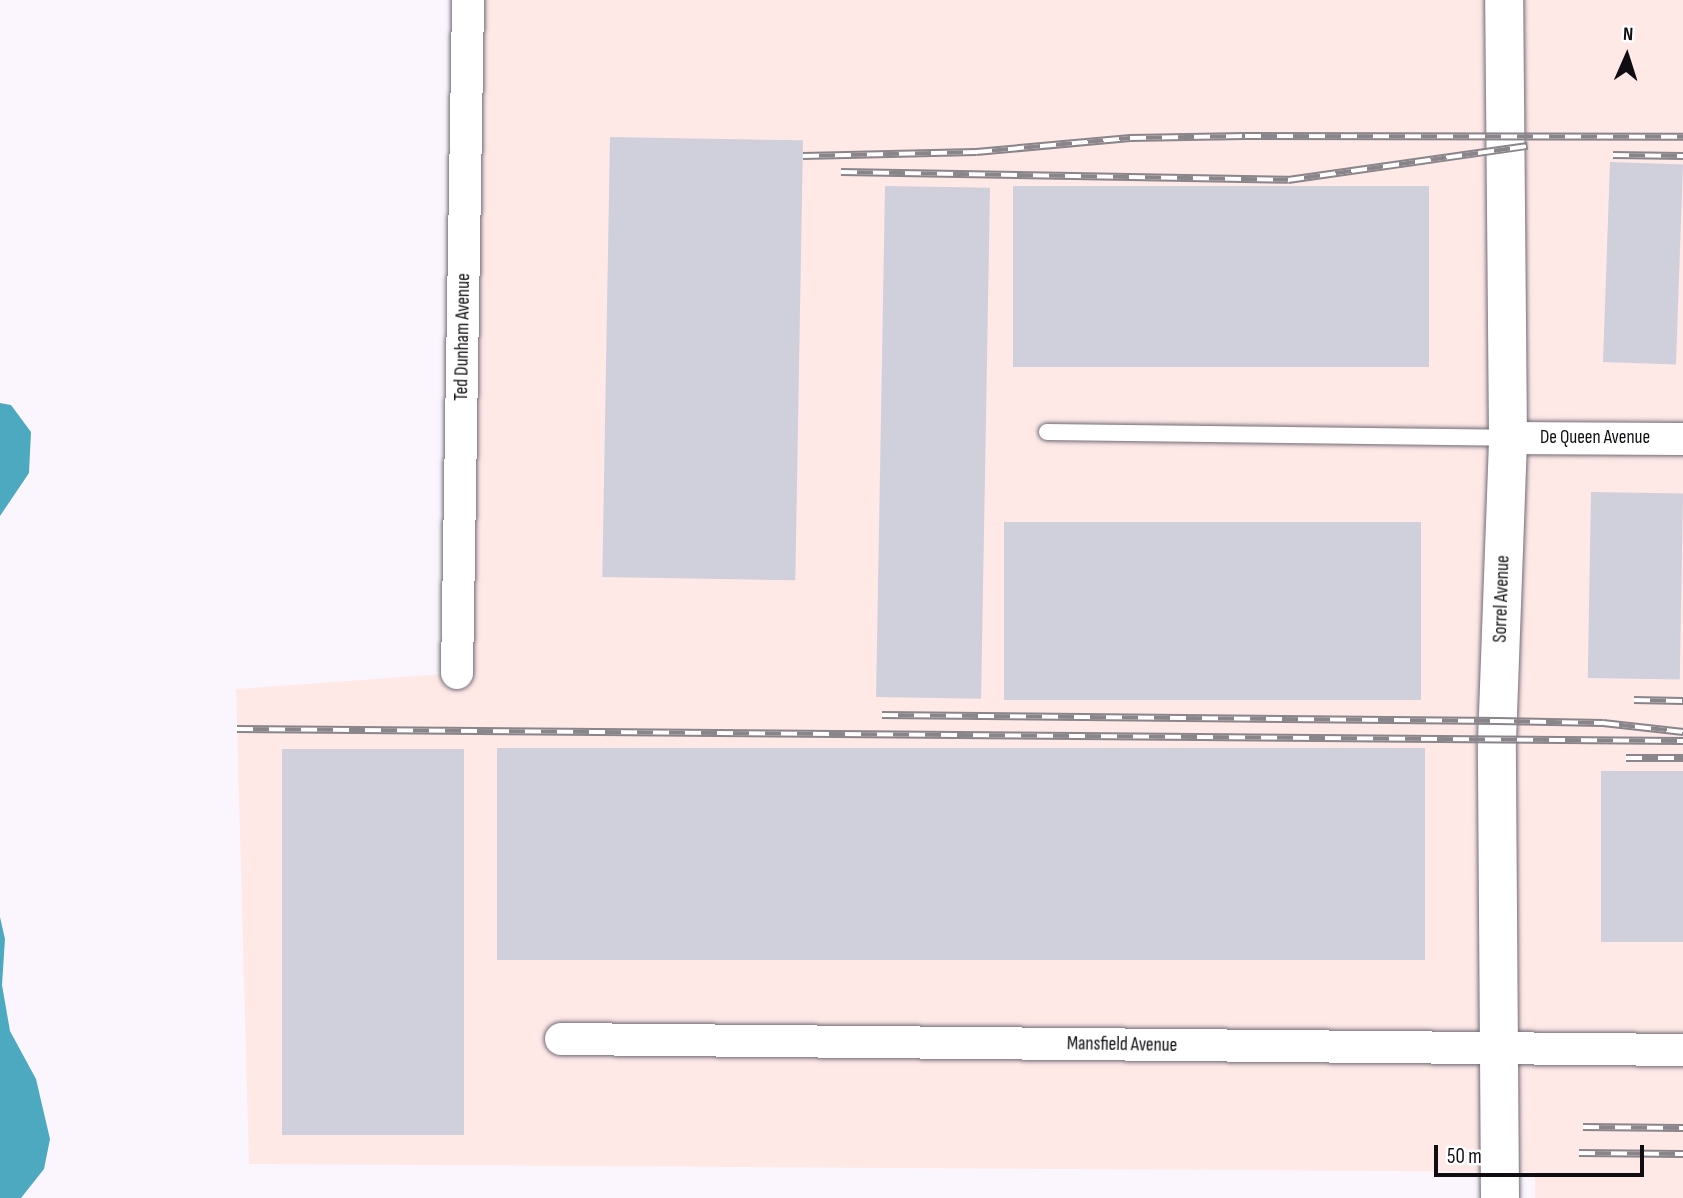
<!DOCTYPE html>
<style>
body{margin:0}
#map{position:relative;width:1683px;height:1198px;overflow:hidden;background:#fbf6fe;font-family:"Sofia Sans Condensed",sans-serif}
div>[style]{position:absolute}
.industrial>*{inset:0;background:#fee9e7}
.water>*{inset:0;background:#4da9c0}
.building>*{inset:0;background:#d0cfdc;transform-origin:0 0}
.roads{filter:drop-shadow(0 0 2px #716a75) drop-shadow(0 0 2px #716a75)}
.service>*{height:16px;margin:-8px;padding:0 8px;transform-origin:8px;border-radius:8px;background:#fff}
.minor>*{height:32px;margin:-16px;padding:0 16px;transform-origin:16px;border-radius:16px;background:#fff}
.tertiary>*{height:38px;margin:-19px;padding:0 19px;transform-origin:19px;border-radius:19px;background:#fff}
.rail>*{height:8px;margin-top:-4px;transform-origin:0;background:repeating-linear-gradient(90deg,#fff 0 16px,#89858b 0 32px);box-sizing:border-box;border-block:2px solid #89858b}
span{translate:-50% -50%;white-space:nowrap;text-align:center;line-height:1.15;-webkit-text-stroke:5px #fff;paint-order:stroke}
.street-label{font-size:19px;color:#0f0d11}
.north{position:absolute;left:1592px;top:21px;width:70px;height:70px;-webkit-text-stroke:5px #fff;paint-order:stroke;rotate:3deg;font-size:19px;font-weight:700;line-height:28px;text-align:center;color:#0f0d11}
.north::after{content:'';display:block;margin:auto;width:24px;height:32px;background:#0f0d11;clip-path:polygon(50% 0,100% 100%,50% 72%,0 100%)}
.scale{position:absolute;left:1434px;top:1145px;width:210px;height:32px;box-sizing:border-box;border:4px solid #0f0d11;border-top:0;padding-left:9px;font-size:21px;line-height:24px;white-space:nowrap;color:#0f0d11;-webkit-text-stroke:5px #fff;paint-order:stroke}
</style>
<div id="map">
<div class="industrial">
<i style="clip-path:polygon(468px 0,1683px 0,1683px 1198px,1535px 1198px,1535px 1172px,249px 1164px,236px 689px,457px 673px)"></i>
</div>
<div class="water">
<i style="clip-path:polygon(0 403px,11px 405px,31px 432px,29px 473px,0 516px)"></i>
<i style="clip-path:polygon(0 917px,5px 939px,2px 985px,10px 1031px,36px 1079px,50px 1139px,44px 1169px,21px 1198px,0 1198px)"></i>
</div>
<div class="building">
<i style="left:610px;top:137px;width:193px;height:440px;rotate:1deg"></i>
<i style="left:1610px;top:162px;width:73px;height:200px;rotate:2deg"></i>
<i style="left:885px;top:186px;width:105px;height:511px;rotate:1deg"></i>
<i style="left:1013px;top:186px;width:416px;height:181px"></i>
<i style="left:1591px;top:492px;width:92px;height:186px;rotate:1deg"></i>
<i style="left:1004px;top:522px;width:417px;height:178px"></i>
<i style="left:497px;top:748px;width:928px;height:212px"></i>
<i style="left:282px;top:749px;width:182px;height:386px"></i>
<i style="left:1601px;top:771px;width:82px;height:171px"></i>
</div>
<div class="roads">
<div class="service">
<i style="left:1047px;top:432px;width:461px;rotate:0.7deg"></i>
</div>
<div class="minor">
<i style="left:1508px;top:438px;width:175px;rotate:0.3deg"></i>
<i style="left:457px;top:673px;width:673px;rotate:-89.06deg"></i>
<i style="left:561px;top:1039px;width:1122px;rotate:0.56deg"></i>
</div>
<div class="tertiary">
<i style="left:1500px;top:1198px;width:457px;rotate:-90.4deg"></i>
<i style="left:1497px;top:741px;width:303px;rotate:-87.9deg"></i>
<i style="left:1508px;top:438px;width:438px;rotate:-90.5deg"></i>
</div>
</div>
<div class="rail">
<i style="left:1613px;top:155px;width:70px;rotate:0.8deg"></i>
<i style="left:803px;top:156px;width:173px;rotate:-1.3deg"></i>
<i style="left:976px;top:152px;width:155px;rotate:-5.2deg"></i>
<i style="left:1130px;top:138px;width:115px;rotate:-1deg"></i>
<i style="left:1245px;top:136px;width:438px;rotate:0.1deg"></i>
<i style="left:841px;top:172px;width:447px;rotate:1deg"></i>
<i style="left:1288px;top:180px;width:242px;rotate:-8.1deg"></i>
<i style="left:1634px;top:700px;width:49px;rotate:1.2deg"></i>
<i style="left:882px;top:715px;width:616px;rotate:0.56deg"></i>
<i style="left:1498px;top:721px;width:105px;rotate:1.1deg"></i>
<i style="left:1603px;top:723px;width:81px;rotate:6.4deg"></i>
<i style="left:237px;top:729px;width:1446px;rotate:0.48deg"></i>
<i style="left:1626px;top:758px;width:57px"></i>
<i style="left:1583px;top:1127px;width:100px;rotate:0.6deg"></i>
<i style="left:1579px;top:1153px;width:104px;rotate:0.6deg"></i>
</div>
<div class="street-label">
<span style="left:463px;top:337px;rotate:-89deg">Ted Dunham Avenue</span>
<span style="left:1595px;top:438px">De Queen Avenue</span>
<span style="left:1502px;top:599px;rotate:-88deg">Sorrel Avenue</span>
<span style="left:1122px;top:1045px;rotate:1deg">Mansfield Avenue</span>
</div>
<div class="north">N</div>
<div class="scale">50 m</div>
</div>
